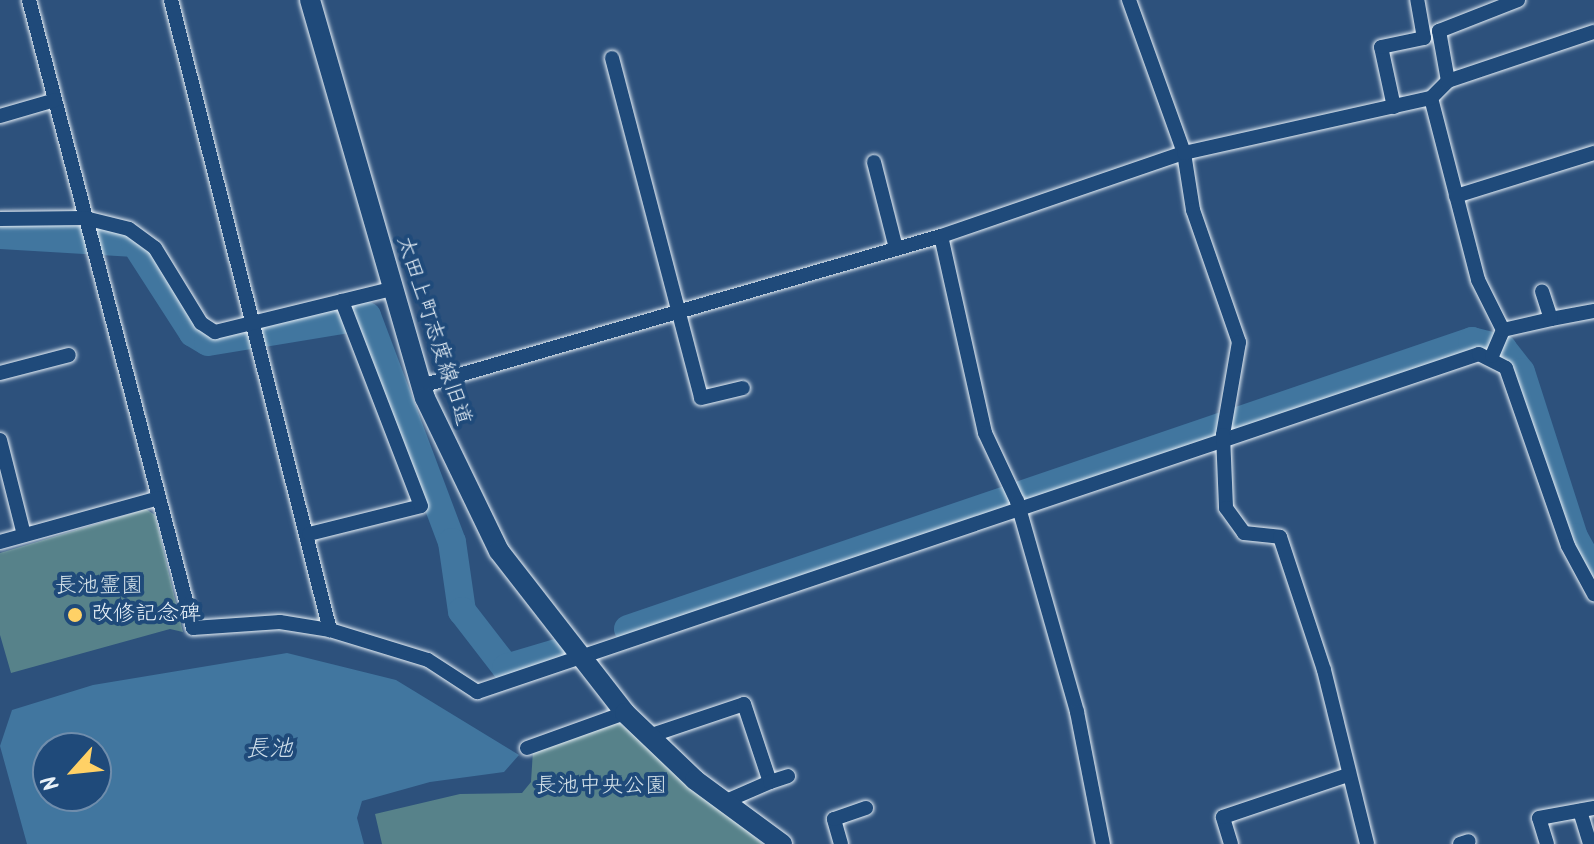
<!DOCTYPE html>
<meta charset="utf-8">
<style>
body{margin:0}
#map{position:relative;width:1594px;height:844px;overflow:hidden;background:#2d517c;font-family:Kalam,"Klee One",sans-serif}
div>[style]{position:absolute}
.green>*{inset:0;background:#57828a}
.water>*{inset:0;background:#41769f}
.river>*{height:28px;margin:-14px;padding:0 14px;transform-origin:14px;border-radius:14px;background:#41769f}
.roads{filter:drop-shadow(0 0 2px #e8f1f8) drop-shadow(0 0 2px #e8f1f8)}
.street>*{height:14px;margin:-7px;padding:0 7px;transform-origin:7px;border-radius:7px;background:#1f4a7a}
.secondary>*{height:20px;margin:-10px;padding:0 10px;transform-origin:10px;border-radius:10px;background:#1f4a7a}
.dots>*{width:22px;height:22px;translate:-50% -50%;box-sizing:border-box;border:4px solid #1f4a7a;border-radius:50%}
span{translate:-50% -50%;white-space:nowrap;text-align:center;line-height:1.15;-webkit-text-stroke:8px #1f4a7a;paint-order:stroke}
.street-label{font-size:22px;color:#e8f1f8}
.park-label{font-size:22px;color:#d2e0e8}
.poi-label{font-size:22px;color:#e8f1f8}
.left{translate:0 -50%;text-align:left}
.water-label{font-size:24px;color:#cfdfeb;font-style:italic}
.north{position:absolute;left:32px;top:732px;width:80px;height:80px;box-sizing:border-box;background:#1f4a7a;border:2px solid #6f8dac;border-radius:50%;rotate:243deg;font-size:22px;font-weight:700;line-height:32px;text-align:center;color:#e8f1f8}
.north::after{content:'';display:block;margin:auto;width:28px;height:36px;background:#ffd166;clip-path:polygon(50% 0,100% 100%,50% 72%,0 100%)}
</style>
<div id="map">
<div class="green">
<i style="clip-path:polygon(146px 509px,155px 515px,183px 632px,170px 629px,11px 673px,0 635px,0 553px)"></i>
<i style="clip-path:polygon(617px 721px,763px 844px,382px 844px,375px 814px,460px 794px,522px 793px,531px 782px,533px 750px)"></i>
</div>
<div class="water">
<i style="clip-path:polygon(evenodd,287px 653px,396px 680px,519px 755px,504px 772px,430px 782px,362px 801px,357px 818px,364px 844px,27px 844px,0 746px,12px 710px,93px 685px,287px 653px,48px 748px,96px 748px,96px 796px,48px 796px,48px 748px)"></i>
</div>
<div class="river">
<i style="left:0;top:235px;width:135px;rotate:3.4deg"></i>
<i style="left:135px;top:243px;width:107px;rotate:57.2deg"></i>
<i style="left:193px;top:333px;width:17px;rotate:31deg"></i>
<i style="left:208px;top:342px;width:161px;rotate:-9.3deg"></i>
<i style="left:367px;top:316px;width:241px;rotate:69.4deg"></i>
<i style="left:452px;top:542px;width:70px;rotate:81.8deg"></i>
<i style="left:462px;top:611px;width:72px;rotate:52.3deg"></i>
<i style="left:506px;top:668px;width:52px;rotate:-16.7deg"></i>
<i style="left:628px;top:629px;width:892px;rotate:-18.84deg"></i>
<i style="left:1472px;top:341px;width:32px;rotate:14deg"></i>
<i style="left:1503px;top:349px;width:29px;rotate:52deg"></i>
<i style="left:1521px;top:372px;width:173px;rotate:72.2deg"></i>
<i style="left:1574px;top:537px;width:41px;rotate:60.9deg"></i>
</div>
<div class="roads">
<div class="street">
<i style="left:29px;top:0;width:649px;rotate:75.36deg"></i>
<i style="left:193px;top:628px;width:87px;rotate:-3.9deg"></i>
<i style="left:280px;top:622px;width:51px;rotate:9.1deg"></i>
<i style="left:330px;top:630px;width:102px;rotate:17deg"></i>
<i style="left:428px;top:660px;width:59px;rotate:33.1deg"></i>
<i style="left:477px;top:692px;width:1057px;rotate:-18.64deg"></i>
<i style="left:1479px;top:354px;width:30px;rotate:27deg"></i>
<i style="left:1506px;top:368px;width:188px;rotate:70.8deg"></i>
<i style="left:1568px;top:546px;width:55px;rotate:61.6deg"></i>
<i style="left:171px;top:0;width:650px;rotate:75.84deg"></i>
<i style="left:1129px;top:0;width:163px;rotate:70.2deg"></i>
<i style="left:1184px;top:153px;width:58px;rotate:81deg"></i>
<i style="left:1193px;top:210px;width:140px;rotate:70.8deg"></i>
<i style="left:1239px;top:342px;width:94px;rotate:99.8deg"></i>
<i style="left:1223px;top:435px;width:73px;rotate:87.6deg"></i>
<i style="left:1226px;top:508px;width:31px;rotate:54deg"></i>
<i style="left:1244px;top:533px;width:36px;rotate:6deg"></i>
<i style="left:1280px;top:537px;width:140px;rotate:71.7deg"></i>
<i style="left:1324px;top:670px;width:179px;rotate:76.1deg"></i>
<i style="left:612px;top:58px;width:351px;rotate:75.3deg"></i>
<i style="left:701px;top:398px;width:43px;rotate:-13.4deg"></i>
<i style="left:1448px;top:81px;width:51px;rotate:-100.2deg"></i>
<i style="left:1439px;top:31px;width:85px;rotate:-21.4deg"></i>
<i style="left:1431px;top:98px;width:188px;rotate:75.5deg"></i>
<i style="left:1478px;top:280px;width:56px;rotate:63.4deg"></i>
<i style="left:1503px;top:330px;width:28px;rotate:113deg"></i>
<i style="left:1394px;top:107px;width:61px;rotate:-102.2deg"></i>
<i style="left:1381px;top:47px;width:44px;rotate:-11.8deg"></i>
<i style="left:1424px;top:38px;width:39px;rotate:-100deg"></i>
<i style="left:0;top:116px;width:57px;rotate:-16.2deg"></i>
<i style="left:874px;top:162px;width:89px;rotate:75.7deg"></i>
<i style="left:1456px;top:196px;width:145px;rotate:-17.3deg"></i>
<i style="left:0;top:219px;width:85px;rotate:-0.7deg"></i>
<i style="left:85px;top:218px;width:45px;rotate:14deg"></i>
<i style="left:129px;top:229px;width:32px;rotate:36deg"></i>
<i style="left:155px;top:248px;width:88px;rotate:58.5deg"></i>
<i style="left:201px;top:323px;width:17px;rotate:33deg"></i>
<i style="left:215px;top:332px;width:182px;rotate:-13.7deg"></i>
<i style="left:941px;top:236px;width:202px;rotate:77.4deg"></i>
<i style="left:985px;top:433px;width:75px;rotate:64.8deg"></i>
<i style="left:1017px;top:501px;width:219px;rotate:74.1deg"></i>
<i style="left:1077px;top:712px;width:135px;rotate:78.9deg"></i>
<i style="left:1551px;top:319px;width:44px;rotate:-10.5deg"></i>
<i style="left:1503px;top:330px;width:49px;rotate:-12.9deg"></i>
<i style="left:1551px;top:319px;width:29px;rotate:-108deg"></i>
<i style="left:0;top:373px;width:71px;rotate:-14.6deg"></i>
<i style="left:421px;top:386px;width:541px;rotate:-16.09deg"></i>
<i style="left:941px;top:236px;width:257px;rotate:-18.9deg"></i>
<i style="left:1184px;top:153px;width:253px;rotate:-12.6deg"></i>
<i style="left:1431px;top:98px;width:24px;rotate:-45deg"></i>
<i style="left:1448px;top:81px;width:154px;rotate:-18.6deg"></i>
<i style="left:0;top:440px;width:98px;rotate:75.8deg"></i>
<i style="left:309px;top:534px;width:115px;rotate:-14deg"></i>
<i style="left:421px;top:506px;width:220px;rotate:-111.1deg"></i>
<i style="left:0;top:542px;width:165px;rotate:-15.5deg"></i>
<i style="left:649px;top:736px;width:100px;rotate:-18.6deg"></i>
<i style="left:744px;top:704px;width:82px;rotate:71.6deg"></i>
<i style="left:770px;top:782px;width:48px;rotate:156.6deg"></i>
<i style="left:527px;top:748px;width:104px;rotate:-19.7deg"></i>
<i style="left:770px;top:782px;width:19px;rotate:-18deg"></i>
<i style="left:1580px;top:811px;width:34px;rotate:73deg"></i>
<i style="left:841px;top:844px;width:26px;rotate:-106deg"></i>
<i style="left:834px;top:819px;width:34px;rotate:-19deg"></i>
<i style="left:1231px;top:844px;width:28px;rotate:-107deg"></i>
<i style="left:1223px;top:817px;width:132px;rotate:-18.6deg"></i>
<i style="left:1460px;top:844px;width:9px;rotate:-18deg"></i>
<i style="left:1547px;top:844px;width:27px;rotate:-107deg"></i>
<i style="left:1539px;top:818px;width:56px;rotate:-10.3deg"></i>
</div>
<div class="secondary">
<i style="left:310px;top:0;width:414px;rotate:73.9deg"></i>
<i style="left:425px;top:398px;width:170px;rotate:64.2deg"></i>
<i style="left:499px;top:551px;width:205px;rotate:52.1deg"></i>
<i style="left:625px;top:713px;width:97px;rotate:43.7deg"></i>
<i style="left:695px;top:780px;width:108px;rotate:36.3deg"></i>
</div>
</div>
<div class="dots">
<i style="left:75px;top:615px;background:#ffd166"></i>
</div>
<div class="street-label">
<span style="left:433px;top:331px;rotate:72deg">太田上町志度線旧道</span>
</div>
<div class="park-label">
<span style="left:99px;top:587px">長池霊園</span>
<span style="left:601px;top:787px">長池中央公園</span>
</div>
<div class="poi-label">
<span class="left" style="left:91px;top:615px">改修記念碑</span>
</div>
<div class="water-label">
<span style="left:269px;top:750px">長池</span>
</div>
<div class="north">N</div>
</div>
